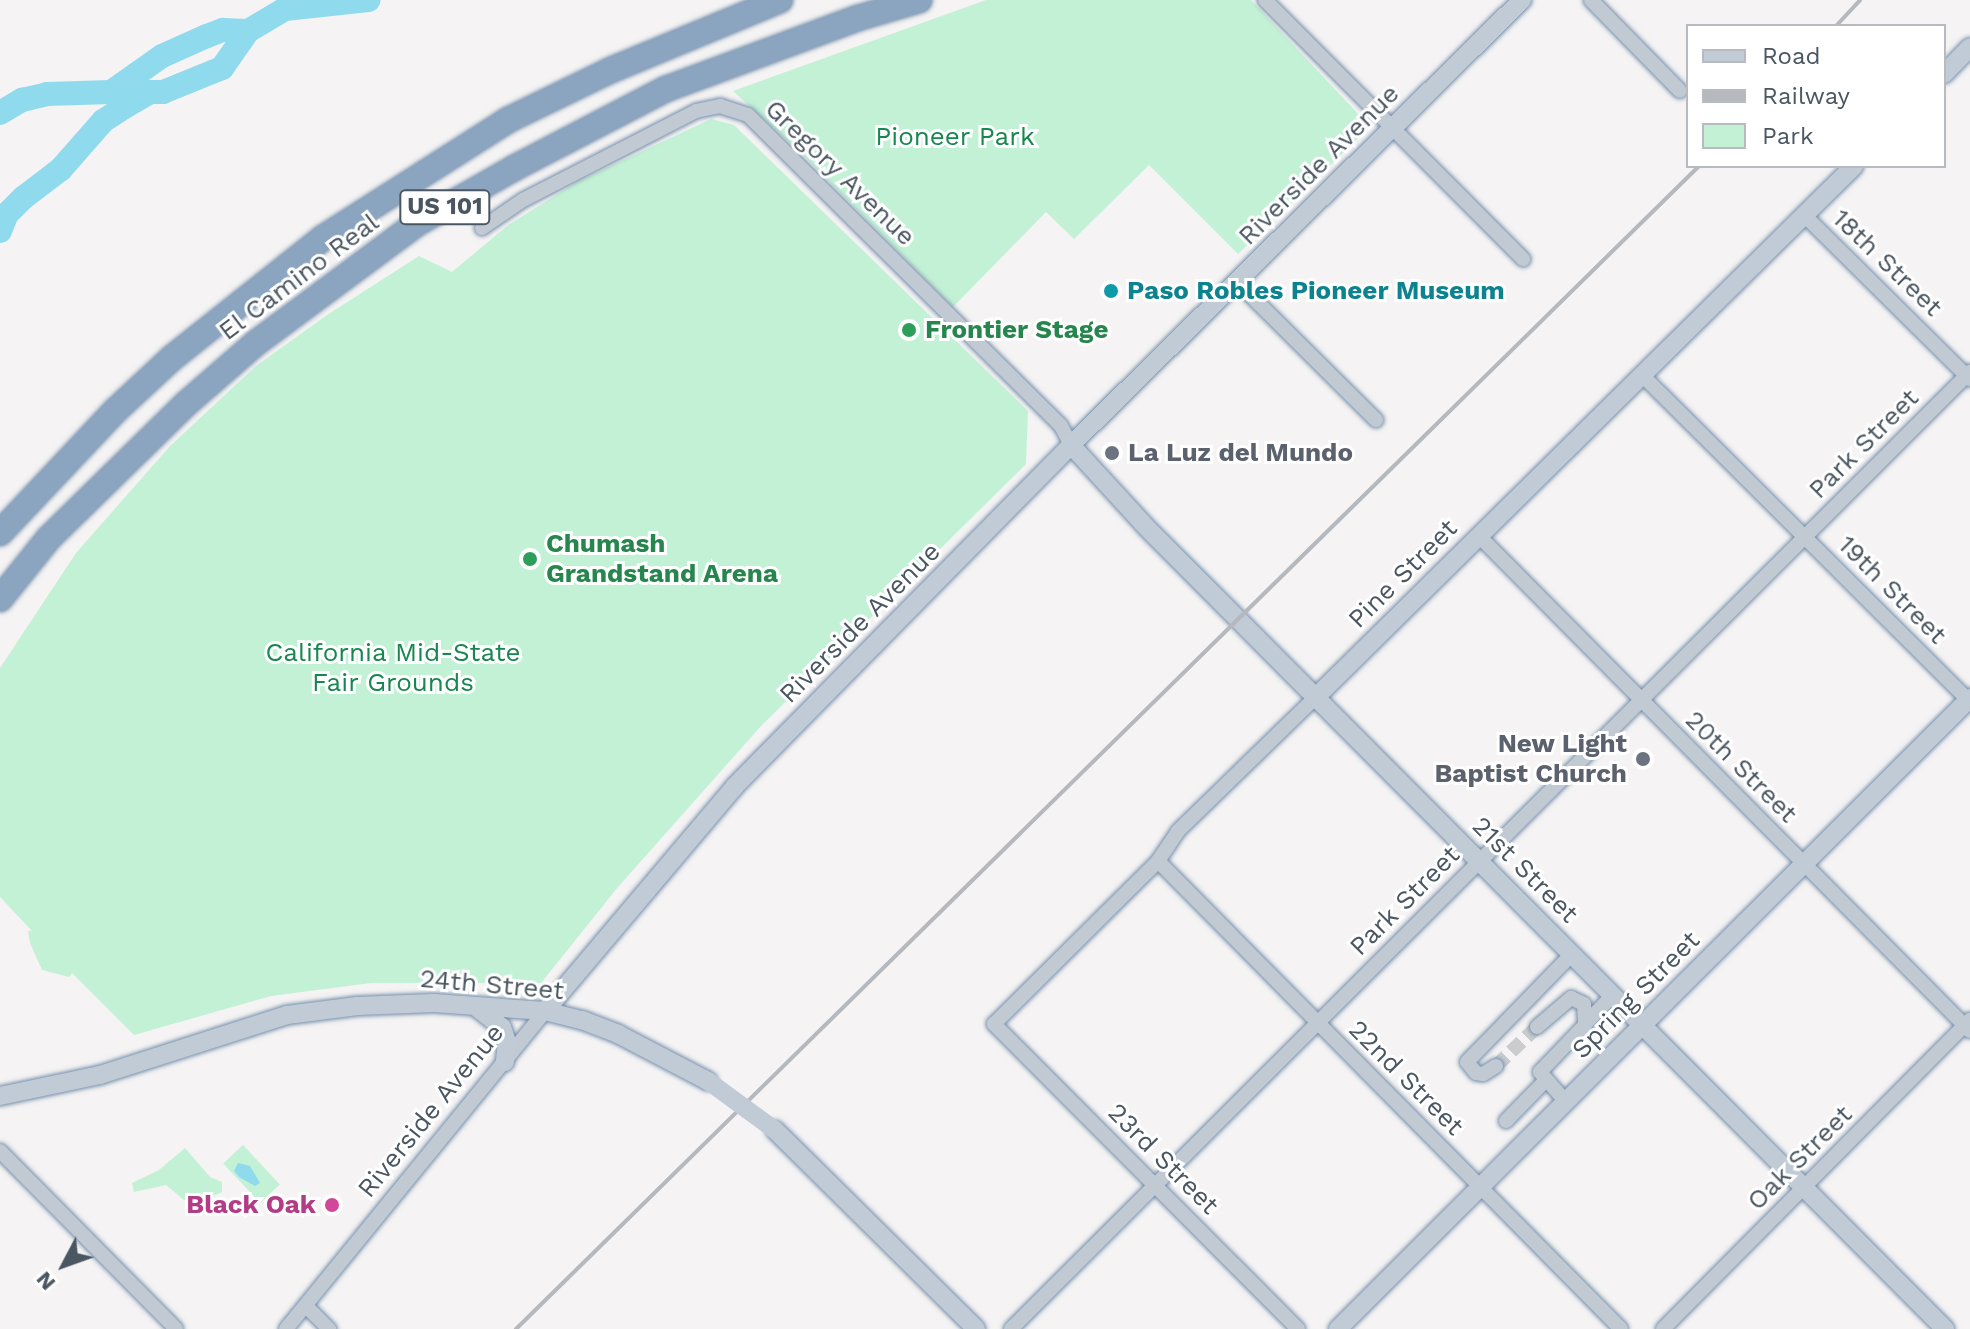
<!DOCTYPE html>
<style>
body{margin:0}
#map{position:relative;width:1970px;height:1329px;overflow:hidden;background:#f5f3f3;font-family:"Work Sans",sans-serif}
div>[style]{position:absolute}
.green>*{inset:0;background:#c3f1d5;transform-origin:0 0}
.water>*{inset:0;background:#90daee}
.river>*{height:24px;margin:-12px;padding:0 12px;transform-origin:12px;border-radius:12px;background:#90daee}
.street-tunnel>*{height:14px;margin-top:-7px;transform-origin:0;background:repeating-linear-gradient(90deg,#caccce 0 14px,transparent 0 21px)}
.roads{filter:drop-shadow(0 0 2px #7690ad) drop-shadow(0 0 2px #7690ad)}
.street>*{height:14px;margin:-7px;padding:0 7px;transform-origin:7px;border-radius:7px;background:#c1cad2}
.secondary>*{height:18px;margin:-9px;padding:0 9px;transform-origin:9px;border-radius:9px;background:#c1cbd6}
.highway>*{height:24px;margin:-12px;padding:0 12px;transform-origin:12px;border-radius:12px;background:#8ba5c1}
.rail>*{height:4px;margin:-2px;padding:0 2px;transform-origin:2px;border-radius:2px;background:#b5b8bd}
.secondary-bridge>*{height:18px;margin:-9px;padding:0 9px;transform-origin:9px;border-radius:9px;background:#c1cbd6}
.dots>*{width:22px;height:22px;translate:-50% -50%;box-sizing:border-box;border:4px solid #fff;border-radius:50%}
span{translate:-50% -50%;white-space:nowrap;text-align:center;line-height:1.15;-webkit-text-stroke:6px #fff;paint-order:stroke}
.shield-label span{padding:2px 6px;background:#fff;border:2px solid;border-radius:6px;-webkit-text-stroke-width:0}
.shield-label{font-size:24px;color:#4a5661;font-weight:700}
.park-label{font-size:26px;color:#17864f}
.street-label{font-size:26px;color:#4a5661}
.culture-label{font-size:26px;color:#0d838f;font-weight:700}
.left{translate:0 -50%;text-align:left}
.leisure-label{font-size:26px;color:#27864d;font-weight:700}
.worship-label{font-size:26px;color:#5b616d;font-weight:700}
.right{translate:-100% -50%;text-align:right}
.hotel-label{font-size:26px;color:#b23c85;font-weight:700}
.legend{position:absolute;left:1686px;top:24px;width:260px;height:144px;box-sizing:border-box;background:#fff;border:2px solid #b7bbc0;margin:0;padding:10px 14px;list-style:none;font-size:24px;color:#4a5661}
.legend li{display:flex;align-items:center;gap:16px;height:40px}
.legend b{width:40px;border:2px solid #b7bbc0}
.north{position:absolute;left:24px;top:1225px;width:80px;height:80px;-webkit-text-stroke:6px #fff;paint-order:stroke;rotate:229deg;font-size:22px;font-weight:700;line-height:32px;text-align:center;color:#4a5661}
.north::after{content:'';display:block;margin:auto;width:28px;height:36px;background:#4a5661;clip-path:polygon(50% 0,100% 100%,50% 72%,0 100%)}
</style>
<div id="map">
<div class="green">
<i style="clip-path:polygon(986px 0,1251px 0,1362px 118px,1368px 129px,1238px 254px,1149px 165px,1074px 239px,1046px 212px,953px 307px,806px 158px,733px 91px)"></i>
<i style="clip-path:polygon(711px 119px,734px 125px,1028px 411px,1026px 464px,761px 726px,618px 887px,541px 983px,371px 983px,271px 996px,134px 1035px,72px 973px,69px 977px,42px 970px,30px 943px,28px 931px,32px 931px,0 897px,0 668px,76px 553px,170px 446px,256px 366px,327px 315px,419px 256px,452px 272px,507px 226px,577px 182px)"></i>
<i style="left:243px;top:1145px;width:54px;height:27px;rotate:47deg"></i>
<i style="clip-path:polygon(185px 1148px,210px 1177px,222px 1182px,222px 1192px,198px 1203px,184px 1200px,166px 1185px,134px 1192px,132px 1183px,159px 1170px)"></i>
</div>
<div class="water">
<i style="clip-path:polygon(238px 1163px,250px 1166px,260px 1183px,255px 1186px,239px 1177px,234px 1171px)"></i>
</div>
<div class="river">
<i style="left:0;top:113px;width:26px;rotate:-31deg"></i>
<i style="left:22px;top:100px;width:26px;rotate:-13deg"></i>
<i style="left:47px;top:94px;width:64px;rotate:-1.8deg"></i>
<i style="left:111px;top:92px;width:62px;rotate:-35.2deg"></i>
<i style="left:162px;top:56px;width:49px;rotate:-24deg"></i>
<i style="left:207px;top:36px;width:17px;rotate:-21deg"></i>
<i style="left:223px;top:30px;width:25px;rotate:2deg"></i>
<i style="left:0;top:231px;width:18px;rotate:-68deg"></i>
<i style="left:7px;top:214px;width:23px;rotate:-45deg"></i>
<i style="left:23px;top:198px;width:48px;rotate:-37.3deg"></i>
<i style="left:61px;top:169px;width:64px;rotate:-48.8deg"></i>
<i style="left:103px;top:121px;width:27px;rotate:-33deg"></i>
<i style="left:126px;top:106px;width:28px;rotate:-30deg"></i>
<i style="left:150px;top:92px;width:13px"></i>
<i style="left:163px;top:92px;width:64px;rotate:-22.1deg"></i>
<i style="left:222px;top:68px;width:45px;rotate:-54.9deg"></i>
<i style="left:248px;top:31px;width:43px;rotate:-30.7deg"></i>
<i style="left:285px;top:9px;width:84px;rotate:-6.1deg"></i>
</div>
<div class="street-tunnel">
<i style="left:1496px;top:1066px;width:57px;rotate:-43.6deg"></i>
</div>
<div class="roads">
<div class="street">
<i style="left:1265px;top:0;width:366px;rotate:45.1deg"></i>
<i style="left:1591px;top:0;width:127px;rotate:45.6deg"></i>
<i style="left:1805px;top:216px;width:232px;rotate:44.7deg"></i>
<i style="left:482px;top:228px;width:50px;rotate:-34.3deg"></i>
<i style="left:523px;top:200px;width:195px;rotate:-27.2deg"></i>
<i style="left:696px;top:111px;width:25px;rotate:-12deg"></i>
<i style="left:720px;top:106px;width:29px;rotate:18deg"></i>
<i style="left:748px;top:115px;width:441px;rotate:44.8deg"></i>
<i style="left:1061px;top:426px;width:21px;rotate:62deg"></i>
<i style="left:1237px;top:282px;width:196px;rotate:44.8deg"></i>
<i style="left:1643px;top:376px;width:462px;rotate:44.9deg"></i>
<i style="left:1479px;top:536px;width:697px;rotate:45.23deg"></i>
<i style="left:1158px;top:861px;width:658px;rotate:45.31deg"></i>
<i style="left:1585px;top:1024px;width:40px;rotate:-46deg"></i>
<i style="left:1537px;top:1027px;width:45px;rotate:-40.5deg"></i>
<i style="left:1571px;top:998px;width:14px;rotate:25deg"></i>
<i style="left:1584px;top:1004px;width:21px;rotate:87deg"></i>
<i style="left:1585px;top:1025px;width:65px;rotate:133.8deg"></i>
<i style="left:1540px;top:1072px;width:40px;rotate:49deg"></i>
<i style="left:1496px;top:1066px;width:15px;rotate:148deg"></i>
<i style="left:1483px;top:1074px;width:7px;rotate:-172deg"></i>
<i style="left:1476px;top:1073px;width:14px;rotate:-129deg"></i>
<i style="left:1467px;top:1062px;width:151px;rotate:-45.8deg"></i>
<i style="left:1506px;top:1121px;width:56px;rotate:-45.7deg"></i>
<i style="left:0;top:1151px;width:250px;rotate:45.3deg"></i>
<i style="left:306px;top:1306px;width:33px;rotate:45deg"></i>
<i style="left:286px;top:1329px;width:410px;rotate:-50.8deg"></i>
<i style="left:1011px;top:1329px;width:1355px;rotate:-44.94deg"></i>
<i style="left:1298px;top:1329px;width:431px;rotate:-134.9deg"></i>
<i style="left:994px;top:1024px;width:231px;rotate:-44.8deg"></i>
<i style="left:1158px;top:861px;width:36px;rotate:-56deg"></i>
<i style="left:1178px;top:831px;width:192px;rotate:-44.2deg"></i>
<i style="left:1663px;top:1329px;width:436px;rotate:-45.2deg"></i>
</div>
<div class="secondary">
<i style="left:1944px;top:74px;width:37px;rotate:-46deg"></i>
<i style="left:1071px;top:445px;width:115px;rotate:47.5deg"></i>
<i style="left:1149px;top:530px;width:1128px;rotate:45.11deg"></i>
<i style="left:1316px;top:697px;width:756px;rotate:-44.62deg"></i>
<i style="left:476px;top:1007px;width:33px;rotate:38deg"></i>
<i style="left:502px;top:1027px;width:16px;rotate:72deg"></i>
<i style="left:507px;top:1042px;width:20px;rotate:96deg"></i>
<i style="left:545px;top:1011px;width:294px;rotate:-49.8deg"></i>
<i style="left:735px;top:786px;width:479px;rotate:-45.4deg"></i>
<i style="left:1071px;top:445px;width:634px;rotate:-44.62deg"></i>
<i style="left:0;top:1096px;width:102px;rotate:-11.9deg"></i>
<i style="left:100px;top:1075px;width:196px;rotate:-17.8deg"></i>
<i style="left:287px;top:1015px;width:71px;rotate:-7.3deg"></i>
<i style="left:357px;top:1006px;width:77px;rotate:-2.2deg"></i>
<i style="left:434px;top:1003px;width:111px;rotate:4.1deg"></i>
<i style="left:545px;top:1011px;width:38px;rotate:14deg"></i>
<i style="left:582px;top:1020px;width:39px;rotate:21deg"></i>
<i style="left:618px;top:1034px;width:102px;rotate:27.6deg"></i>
<i style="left:775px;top:1130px;width:283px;rotate:44.7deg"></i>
<i style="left:1338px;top:1329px;width:893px;rotate:-44.95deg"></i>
</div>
<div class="highway">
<i style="left:0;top:533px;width:168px;rotate:-46.7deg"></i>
<i style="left:115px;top:411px;width:78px;rotate:-42.9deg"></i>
<i style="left:172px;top:358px;width:193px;rotate:-38.5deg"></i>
<i style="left:323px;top:238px;width:219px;rotate:-32.5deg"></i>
<i style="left:508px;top:120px;width:114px;rotate:-25.9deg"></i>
<i style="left:611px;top:70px;width:183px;rotate:-22.5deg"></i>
<i style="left:0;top:599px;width:77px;rotate:-51.3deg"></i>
<i style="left:48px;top:539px;width:194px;rotate:-44.4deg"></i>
<i style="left:187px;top:403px;width:91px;rotate:-41deg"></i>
<i style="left:256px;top:343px;width:199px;rotate:-36.6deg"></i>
<i style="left:416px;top:224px;width:113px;rotate:-29.7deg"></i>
<i style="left:514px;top:168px;width:171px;rotate:-27.5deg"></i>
<i style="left:666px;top:89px;width:205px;rotate:-20.3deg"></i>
<i style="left:858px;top:18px;width:64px;rotate:-16.4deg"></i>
</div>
</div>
<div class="rail">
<i style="left:1836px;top:26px;width:35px;rotate:-47deg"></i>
<i style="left:516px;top:1329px;width:1659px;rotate:-44.51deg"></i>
</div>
<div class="secondary-bridge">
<i style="left:708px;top:1081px;width:83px;rotate:36.2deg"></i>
</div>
<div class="dots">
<i style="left:1111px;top:291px;background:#0f9aa8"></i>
<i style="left:909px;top:330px;background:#2e9e5b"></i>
<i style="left:1112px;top:453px;background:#6b7280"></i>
<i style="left:530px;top:559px;background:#2e9e5b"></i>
<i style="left:1643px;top:759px;background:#6b7280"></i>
<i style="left:332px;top:1205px;background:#d1479c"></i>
</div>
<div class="shield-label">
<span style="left:445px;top:207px">US 101</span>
</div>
<div class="park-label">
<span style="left:955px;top:137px">Pioneer Park</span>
<span style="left:393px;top:668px">California Mid-State<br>Fair Grounds</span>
</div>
<div class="street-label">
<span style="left:1319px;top:165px;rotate:-45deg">Riverside Avenue</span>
<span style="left:840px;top:173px;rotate:44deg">Gregory Avenue</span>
<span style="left:1887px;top:263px;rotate:44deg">18th Street</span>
<span style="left:299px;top:277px;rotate:-37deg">El Camino Real</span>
<span style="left:1864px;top:444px;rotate:-45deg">Park Street</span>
<span style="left:1403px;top:574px;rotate:-45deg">Pine Street</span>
<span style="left:1892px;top:590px;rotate:45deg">19th Street</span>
<span style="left:860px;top:623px;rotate:-45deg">Riverside Avenue</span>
<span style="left:1741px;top:767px;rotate:45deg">20th Street</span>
<span style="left:1525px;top:870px;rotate:45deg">21st Street</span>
<span style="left:1405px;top:901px;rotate:-45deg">Park Street</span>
<span style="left:492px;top:985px;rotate:5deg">24th Street</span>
<span style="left:1636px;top:995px;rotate:-45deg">Spring Street</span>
<span style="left:1406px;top:1078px;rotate:45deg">22nd Street</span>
<span style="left:431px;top:1111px;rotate:-51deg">Riverside Avenue</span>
<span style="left:1800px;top:1158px;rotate:-45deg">Oak Street</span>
<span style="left:1163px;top:1159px;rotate:45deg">23rd Street</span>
</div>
<div class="culture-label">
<span class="left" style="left:1127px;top:291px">Paso Robles Pioneer Museum</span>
</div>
<div class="leisure-label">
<span class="left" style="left:925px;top:330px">Frontier Stage</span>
<span class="left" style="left:546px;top:559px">Chumash<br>Grandstand Arena</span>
</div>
<div class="worship-label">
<span class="left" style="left:1128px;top:453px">La Luz del Mundo</span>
<span class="right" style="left:1627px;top:759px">New Light<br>Baptist Church</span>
</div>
<div class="hotel-label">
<span class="right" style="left:316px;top:1205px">Black Oak</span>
</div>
<ul class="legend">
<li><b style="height:10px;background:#c1cbd6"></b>Road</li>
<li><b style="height:10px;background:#b5b8bd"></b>Railway</li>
<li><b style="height:22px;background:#c3f1d5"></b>Park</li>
</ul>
<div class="north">N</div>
</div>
